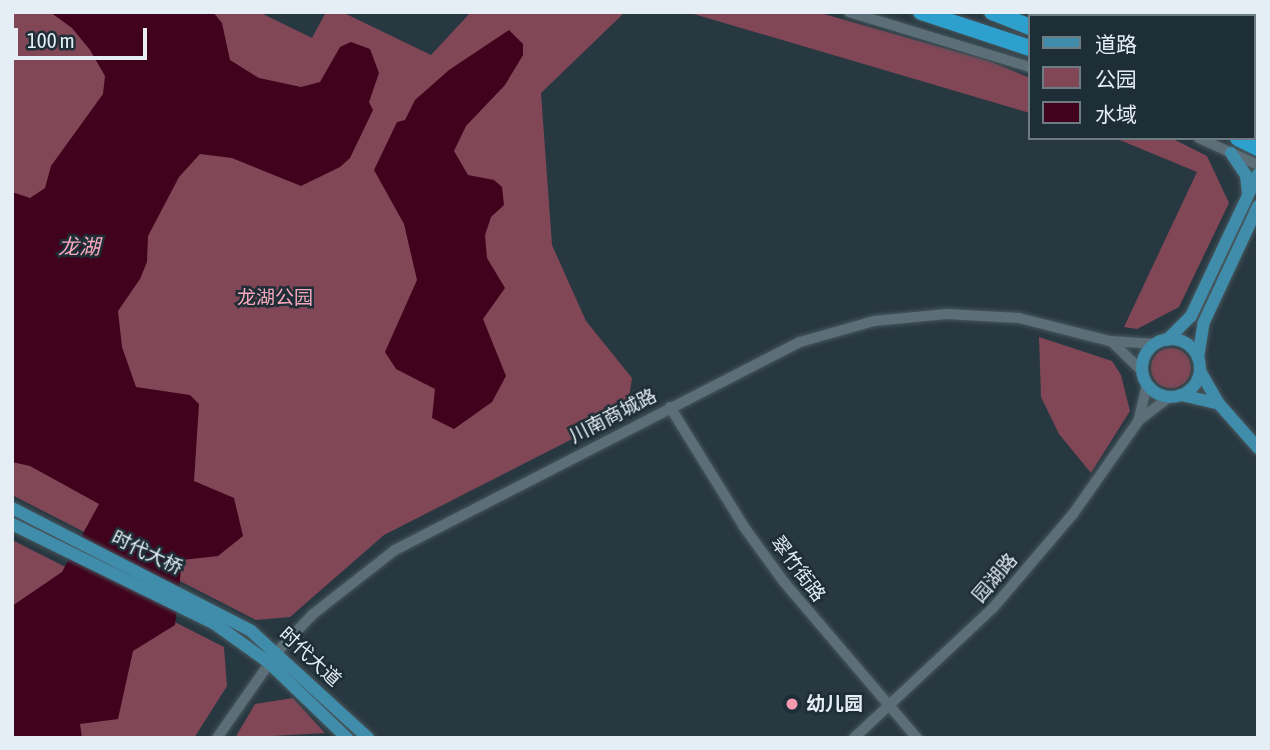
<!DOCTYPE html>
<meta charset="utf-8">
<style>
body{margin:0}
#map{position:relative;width:1270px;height:750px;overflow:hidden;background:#283841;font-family:"Asap Condensed","Noto Sans SC",sans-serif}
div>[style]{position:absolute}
.green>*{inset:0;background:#814757}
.round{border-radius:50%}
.water>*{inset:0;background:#40021c}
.roads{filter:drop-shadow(0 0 2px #47565c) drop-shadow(0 0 2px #47565c)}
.minor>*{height:10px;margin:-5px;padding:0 5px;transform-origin:5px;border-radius:5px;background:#5c6e77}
.major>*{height:12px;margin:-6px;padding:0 6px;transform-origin:6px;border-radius:6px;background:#408cab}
.major>.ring{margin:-6px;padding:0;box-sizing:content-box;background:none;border:12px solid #408cab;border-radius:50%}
.highway>*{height:16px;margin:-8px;padding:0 8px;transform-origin:8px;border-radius:8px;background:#2ea0ce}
.dots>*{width:19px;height:19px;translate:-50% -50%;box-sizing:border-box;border:4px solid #1e2e36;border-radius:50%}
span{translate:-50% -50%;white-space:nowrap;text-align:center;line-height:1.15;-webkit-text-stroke:5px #1e2e36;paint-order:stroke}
.park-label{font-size:19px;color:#f9a8bc}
.street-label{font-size:19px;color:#e4eef4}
.poi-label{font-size:19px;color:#e4eef4;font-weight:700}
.left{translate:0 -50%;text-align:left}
.water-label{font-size:21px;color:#fbaabe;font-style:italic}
.frame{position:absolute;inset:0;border:14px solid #e4eef4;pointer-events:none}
.legend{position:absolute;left:1028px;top:14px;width:228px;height:126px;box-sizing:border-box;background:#1e2e36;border:2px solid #6d7b82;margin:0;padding:9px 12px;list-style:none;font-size:21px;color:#e4eef4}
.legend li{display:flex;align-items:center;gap:14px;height:35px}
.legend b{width:35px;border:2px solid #6d7b82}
.scale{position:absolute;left:14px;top:28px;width:133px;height:32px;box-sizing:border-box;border:4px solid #e4eef4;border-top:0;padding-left:9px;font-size:21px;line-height:24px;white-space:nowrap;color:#e4eef4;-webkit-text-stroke:5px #1e2e36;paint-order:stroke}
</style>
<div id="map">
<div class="green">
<i style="clip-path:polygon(12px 12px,259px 12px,312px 38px,326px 12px,342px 12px,431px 55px,471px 12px,625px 12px,541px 93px,552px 245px,586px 321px,632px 378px,627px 411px,384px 535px,290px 617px,256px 620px,12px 495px)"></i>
<i style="clip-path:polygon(687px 12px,817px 12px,989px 61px,1030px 78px,1030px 113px)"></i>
<i style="clip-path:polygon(1115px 138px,1171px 138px,1207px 156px,1229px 203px,1179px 307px,1137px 329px,1124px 327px,1197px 172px)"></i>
<i style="clip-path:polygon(1039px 337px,1112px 361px,1121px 375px,1130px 411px,1091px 473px,1059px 434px,1041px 397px)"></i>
<i class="round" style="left:1151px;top:348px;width:40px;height:40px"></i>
<i style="clip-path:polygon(12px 540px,224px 647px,227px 686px,194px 738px,12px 738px)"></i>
<i style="clip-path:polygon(293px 698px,325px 733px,235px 738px,255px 704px)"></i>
</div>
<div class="water">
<i style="clip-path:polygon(50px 12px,213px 12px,222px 23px,230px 60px,259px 78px,301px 87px,320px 82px,340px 47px,351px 42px,370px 49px,379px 73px,369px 102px,373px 110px,350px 158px,340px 167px,301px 186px,232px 158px,200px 154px,179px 177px,148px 236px,147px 262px,140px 279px,118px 311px,122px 347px,136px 387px,190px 395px,199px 404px,194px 481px,234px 498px,243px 536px,218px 556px,182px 560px,175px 625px,133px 651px,118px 719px,80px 724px,82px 738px,12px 738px,12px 606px,62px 572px,99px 504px,30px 466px,12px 462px,12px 192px,30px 198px,45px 188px,51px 166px,103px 94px,105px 76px,90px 50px,72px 28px)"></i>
<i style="clip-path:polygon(509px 30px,523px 44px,523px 55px,505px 85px,466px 126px,454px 151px,468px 175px,494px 180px,502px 187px,504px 205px,491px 217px,485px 235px,487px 258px,505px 288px,483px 319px,506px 376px,492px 402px,454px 429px,432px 418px,435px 389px,396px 369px,385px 352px,417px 280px,404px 224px,374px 170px,397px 122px,405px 120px,415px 100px,449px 70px)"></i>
</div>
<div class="roads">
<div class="minor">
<i style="left:849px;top:12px;width:189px;rotate:16.9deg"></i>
<i style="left:1058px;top:12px;width:12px;rotate:20deg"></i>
<i style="left:1254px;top:98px;width:4px;rotate:27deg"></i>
<i style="left:1199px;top:138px;width:65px;rotate:24.6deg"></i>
<i style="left:1112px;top:342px;width:43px;rotate:44.1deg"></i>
<i style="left:1147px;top:384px;width:37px;rotate:103deg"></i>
<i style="left:1139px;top:420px;width:38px;rotate:-37deg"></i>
<i style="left:670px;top:407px;width:141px;rotate:58.3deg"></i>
<i style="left:744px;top:527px;width:68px;rotate:54deg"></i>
<i style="left:784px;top:582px;width:205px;rotate:49.6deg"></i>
<i style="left:217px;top:738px;width:106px;rotate:-55deg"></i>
<i style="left:278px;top:651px;width:51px;rotate:-46.6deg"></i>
<i style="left:313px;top:614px;width:104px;rotate:-38deg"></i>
<i style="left:395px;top:550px;width:455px;rotate:-27.2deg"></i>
<i style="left:800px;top:342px;width:77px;rotate:-15.8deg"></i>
<i style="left:874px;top:321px;width:73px;rotate:-5.5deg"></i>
<i style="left:947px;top:314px;width:72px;rotate:3.2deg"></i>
<i style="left:1019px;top:318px;width:94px;rotate:14.2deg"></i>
<i style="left:1110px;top:341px;width:46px;rotate:3.7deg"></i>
<i style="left:854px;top:738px;width:190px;rotate:-43.1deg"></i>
<i style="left:993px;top:608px;width:123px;rotate:-49.6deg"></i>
<i style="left:1073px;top:514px;width:115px;rotate:-54.9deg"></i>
</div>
<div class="major">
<i style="left:1231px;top:153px;width:27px;rotate:56deg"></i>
<i style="left:1246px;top:175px;width:18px;rotate:84deg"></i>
<i class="ring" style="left:1142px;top:339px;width:46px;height:46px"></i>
<i style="left:1167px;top:340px;width:34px;rotate:-45deg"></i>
<i style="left:1191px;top:316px;width:157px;rotate:-64.7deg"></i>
<i style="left:1198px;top:358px;width:36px;rotate:-81deg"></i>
<i style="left:1204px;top:322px;width:128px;rotate:-65deg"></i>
<i style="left:1181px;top:395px;width:39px;rotate:13deg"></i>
<i style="left:1219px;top:404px;width:38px;rotate:-120deg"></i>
<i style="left:1219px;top:404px;width:59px;rotate:48.4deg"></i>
<i style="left:12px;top:508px;width:269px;rotate:27.2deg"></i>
<i style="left:251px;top:631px;width:159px;rotate:42.4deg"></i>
<i style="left:12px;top:524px;width:226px;rotate:26.2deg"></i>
<i style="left:215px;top:624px;width:65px;rotate:35.6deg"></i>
<i style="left:268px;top:662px;width:110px;rotate:43.9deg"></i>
</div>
<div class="highway">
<i style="left:921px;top:12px;width:115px;rotate:18.3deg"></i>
<i style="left:992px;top:12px;width:41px;rotate:21.5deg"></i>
<i style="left:1254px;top:123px;width:4px;rotate:27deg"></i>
<i style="left:1238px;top:138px;width:22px;rotate:27deg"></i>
</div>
</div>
<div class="dots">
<i style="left:792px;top:704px;background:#f19ab1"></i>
</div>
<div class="park-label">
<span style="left:275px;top:298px">龙湖公园</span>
</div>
<div class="street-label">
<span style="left:613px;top:416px;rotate:-27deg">川南商城路</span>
<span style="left:147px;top:553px;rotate:26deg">时代大桥</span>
<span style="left:798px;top:569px;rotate:53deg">翠竹街路</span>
<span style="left:995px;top:578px;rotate:-49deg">园湖路</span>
<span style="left:310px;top:657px;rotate:43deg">时代大道</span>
</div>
<div class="poi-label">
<span class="left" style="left:806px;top:704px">幼儿园</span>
</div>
<div class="water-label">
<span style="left:79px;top:246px">龙湖</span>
</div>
<div class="frame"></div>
<ul class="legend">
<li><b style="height:9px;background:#408cab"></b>道路</li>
<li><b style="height:19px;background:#814757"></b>公园</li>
<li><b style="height:19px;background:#40021c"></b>水域</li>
</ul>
<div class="scale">100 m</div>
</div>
